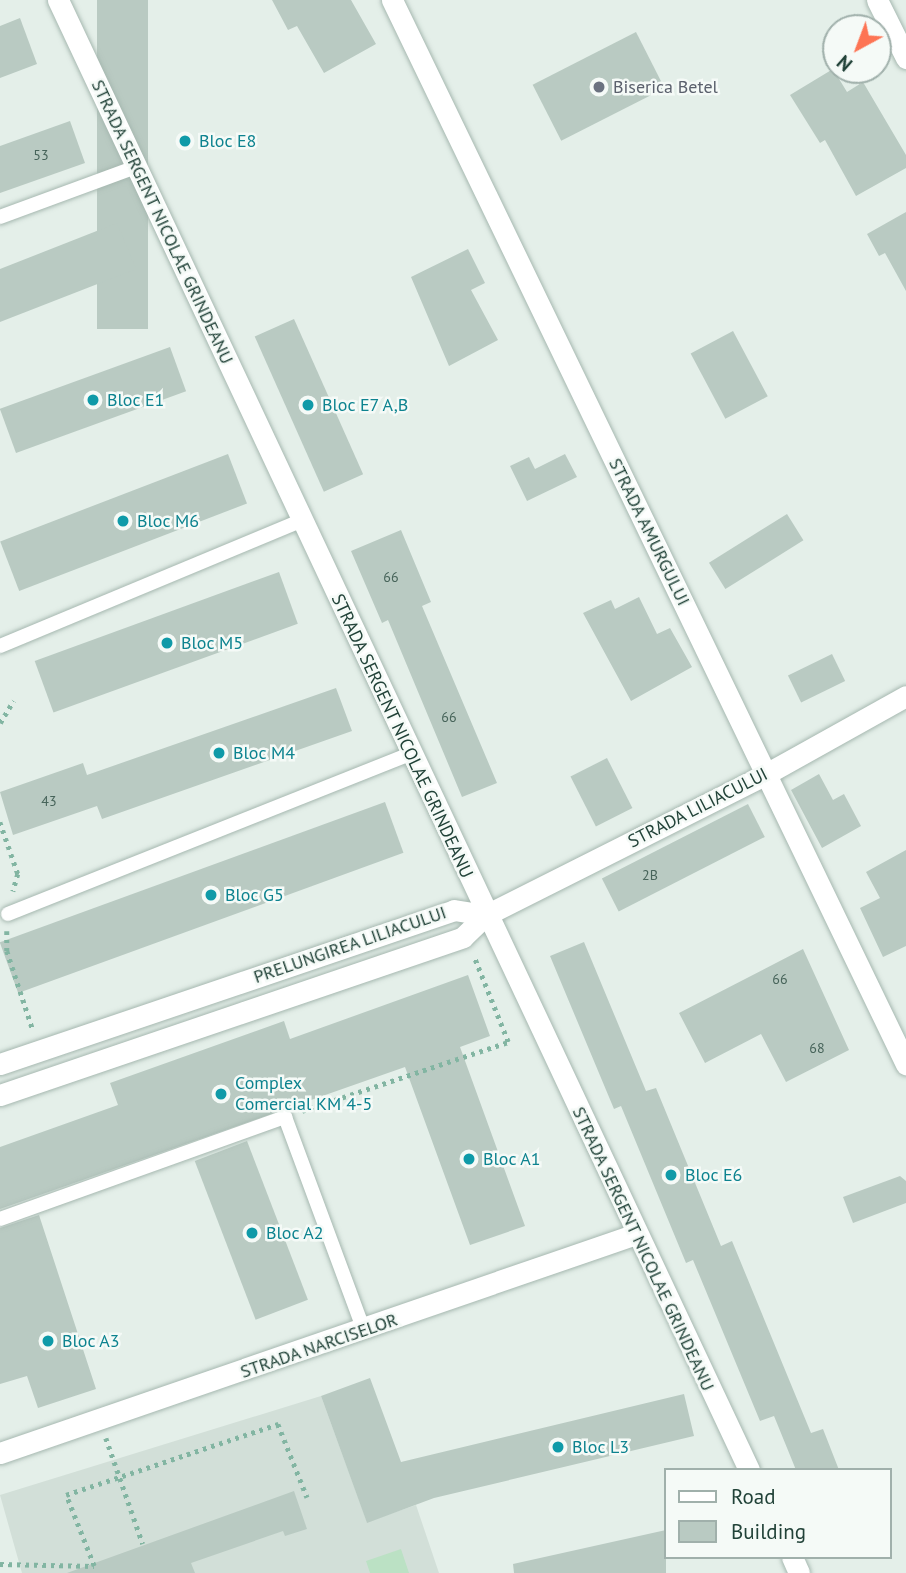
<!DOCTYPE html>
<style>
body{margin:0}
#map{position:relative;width:906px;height:1573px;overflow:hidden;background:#e4efe9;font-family:"PT Sans",sans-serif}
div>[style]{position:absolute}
.built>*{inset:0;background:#d2dfd8}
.green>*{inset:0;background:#bbe1c4}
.building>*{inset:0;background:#b9cac2;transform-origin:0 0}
.path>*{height:4.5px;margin-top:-2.25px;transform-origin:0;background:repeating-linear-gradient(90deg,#82b5a2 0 3.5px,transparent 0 8.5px)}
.roads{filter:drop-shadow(0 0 2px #a6b8b0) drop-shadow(0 0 2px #a6b8b0)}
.service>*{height:14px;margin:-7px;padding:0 7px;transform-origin:7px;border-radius:7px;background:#fff}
.minor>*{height:21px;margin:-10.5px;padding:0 10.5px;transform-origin:10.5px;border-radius:10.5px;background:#fff}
.dots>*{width:19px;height:19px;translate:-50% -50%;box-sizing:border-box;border:4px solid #f5faf7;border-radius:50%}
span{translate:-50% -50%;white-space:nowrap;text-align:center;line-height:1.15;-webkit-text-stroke:5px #f5faf7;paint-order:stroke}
.number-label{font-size:14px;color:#47645a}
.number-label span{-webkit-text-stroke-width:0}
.worship-label{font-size:18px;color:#5b616d}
.left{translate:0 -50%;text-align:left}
.culture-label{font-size:18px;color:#0d838f}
.street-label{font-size:18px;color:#214238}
.legend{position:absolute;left:664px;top:1468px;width:228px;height:91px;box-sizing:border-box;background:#f5faf7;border:2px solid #a0b0ab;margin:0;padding:9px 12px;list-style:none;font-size:21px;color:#214238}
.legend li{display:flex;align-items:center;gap:14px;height:35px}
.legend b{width:35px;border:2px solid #a0b0ab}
.north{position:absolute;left:822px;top:14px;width:70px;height:70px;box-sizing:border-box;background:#f5faf7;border:2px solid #a0b0ab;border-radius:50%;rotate:221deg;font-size:19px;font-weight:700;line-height:28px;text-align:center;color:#214238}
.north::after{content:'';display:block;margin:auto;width:24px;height:32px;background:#fd7454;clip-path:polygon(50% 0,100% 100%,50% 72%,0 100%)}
</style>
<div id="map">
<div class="built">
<i style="clip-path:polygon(321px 1396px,367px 1522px,416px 1505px,439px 1573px,22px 1573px,0 1495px)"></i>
</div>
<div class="green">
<i style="clip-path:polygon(401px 1549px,409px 1573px,370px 1573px,366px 1561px)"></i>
</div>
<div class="building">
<i style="left:97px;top:0;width:51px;height:329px"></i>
<i style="clip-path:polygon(272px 0,351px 0,376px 44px,324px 73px,297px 26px,288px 30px)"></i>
<i style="clip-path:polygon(20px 18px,37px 64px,0 78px,0 26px)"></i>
<i style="left:636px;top:32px;width:63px;height:116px;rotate:63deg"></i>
<i style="clip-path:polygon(833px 69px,847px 92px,863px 82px,906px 155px,906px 168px,856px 196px,825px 140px,820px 143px,790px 95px)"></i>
<i style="clip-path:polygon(70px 121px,85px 163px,0 193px,0 146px)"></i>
<i style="clip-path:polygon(906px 212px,906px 291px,885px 253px,879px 256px,867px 234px)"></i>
<i style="clip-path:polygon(117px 223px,136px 269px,0 322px,0 269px)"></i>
<i style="clip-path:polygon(468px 249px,485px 283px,471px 290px,498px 340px,449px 366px,411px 277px)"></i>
<i style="left:294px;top:319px;width:170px;height:43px;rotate:66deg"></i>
<i style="left:733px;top:331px;width:74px;height:48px;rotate:62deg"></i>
<i style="left:170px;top:347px;width:47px;height:181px;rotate:70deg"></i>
<i style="left:228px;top:454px;width:53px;height:244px;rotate:69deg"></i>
<i style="clip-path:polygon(565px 454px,577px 477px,527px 501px,510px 466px,529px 457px,535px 469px)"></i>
<i style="left:787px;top:514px;width:31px;height:92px;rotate:58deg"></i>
<i style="clip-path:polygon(401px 530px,431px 602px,422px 606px,497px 783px,462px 797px,388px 620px,382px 623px,351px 551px)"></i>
<i style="left:279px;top:572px;width:55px;height:260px;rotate:70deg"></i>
<i style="clip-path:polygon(639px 597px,657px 634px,670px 628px,692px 667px,631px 701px,583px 613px,611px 600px,615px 609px)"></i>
<i style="left:832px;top:654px;width:30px;height:49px;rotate:64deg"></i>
<i style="clip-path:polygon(336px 688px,352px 731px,102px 819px,97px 806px,13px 835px,0 792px,83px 763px,87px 775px)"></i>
<i style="left:607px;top:758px;width:56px;height:41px;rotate:63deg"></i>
<i style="clip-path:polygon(819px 774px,833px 800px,844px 794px,861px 826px,822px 848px,791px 790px)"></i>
<i style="left:385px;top:802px;width:54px;height:410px;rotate:70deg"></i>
<i style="left:748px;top:804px;width:37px;height:164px;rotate:63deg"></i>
<i style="clip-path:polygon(906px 850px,906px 946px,883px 957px,860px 908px,880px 898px,866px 872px)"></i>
<i style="clip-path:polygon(584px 942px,646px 1091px,656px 1088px,721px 1246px,732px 1241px,811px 1433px,823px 1429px,839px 1470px,796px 1470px,774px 1416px,760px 1421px,693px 1260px,686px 1263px,621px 1106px,614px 1109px,550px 956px)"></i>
<i style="clip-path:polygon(803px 949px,849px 1050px,786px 1082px,761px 1034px,705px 1063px,679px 1013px)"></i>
<i style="clip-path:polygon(468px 975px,490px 1036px,460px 1047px,525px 1226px,470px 1245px,405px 1067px,0 1209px,0 1147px,118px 1105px,110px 1083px,284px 1021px,290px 1039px)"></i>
<i style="left:247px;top:1141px;width:170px;height:56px;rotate:69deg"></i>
<i style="clip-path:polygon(900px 1176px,906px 1181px,906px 1203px,853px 1223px,843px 1197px)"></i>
<i style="clip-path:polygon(39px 1215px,96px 1389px,38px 1408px,27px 1376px,0 1384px,0 1228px)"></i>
<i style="clip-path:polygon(370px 1378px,401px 1462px,684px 1394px,694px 1436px,434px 1498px,367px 1523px,321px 1396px)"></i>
<i style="clip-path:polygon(294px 1491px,307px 1529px,285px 1536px,283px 1531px,191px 1563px,195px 1573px,67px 1573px)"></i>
<i style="clip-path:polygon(666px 1530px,666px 1573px,514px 1573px,513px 1564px)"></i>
</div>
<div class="path">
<i style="left:0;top:723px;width:26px;rotate:-59deg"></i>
<i style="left:0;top:822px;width:55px;rotate:70.9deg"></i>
<i style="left:18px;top:874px;width:18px;rotate:106deg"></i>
<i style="left:7px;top:931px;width:20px;rotate:90deg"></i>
<i style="left:7px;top:951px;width:83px;rotate:71.8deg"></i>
<i style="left:302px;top:1111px;width:217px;rotate:-18.5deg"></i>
<i style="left:508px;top:1042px;width:92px;rotate:-111.8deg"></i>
<i style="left:106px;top:1438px;width:112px;rotate:70.8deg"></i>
<i style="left:0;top:1564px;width:94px;rotate:1.2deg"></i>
<i style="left:94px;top:1566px;width:76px;rotate:-111.5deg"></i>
<i style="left:66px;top:1495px;width:224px;rotate:-18.5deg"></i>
<i style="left:278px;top:1424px;width:79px;rotate:68.3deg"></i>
</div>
<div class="roads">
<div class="service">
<i style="left:0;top:217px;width:145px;rotate:-20.2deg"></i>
<i style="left:0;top:646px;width:326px;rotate:-22.6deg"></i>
<i style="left:8px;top:914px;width:433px;rotate:-21.7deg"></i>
<i style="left:0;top:1219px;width:303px;rotate:-19.7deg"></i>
<i style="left:285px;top:1117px;width:228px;rotate:69.7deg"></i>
</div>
<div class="minor">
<i style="left:58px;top:0;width:1624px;rotate:64.82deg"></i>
<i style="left:392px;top:0;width:1182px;rotate:64.22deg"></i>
<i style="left:877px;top:0;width:65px;rotate:63.4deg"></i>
<i style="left:0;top:1064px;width:479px;rotate:-18.7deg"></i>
<i style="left:454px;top:910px;width:32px;rotate:9deg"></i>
<i style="left:0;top:1095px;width:489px;rotate:-18.8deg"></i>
<i style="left:463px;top:937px;width:32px;rotate:-44deg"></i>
<i style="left:486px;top:915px;width:313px;rotate:-26.7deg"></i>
<i style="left:766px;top:774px;width:160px;rotate:-29.1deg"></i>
<i style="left:0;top:1453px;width:673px;rotate:-19deg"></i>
<i style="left:792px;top:1557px;width:17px;rotate:66deg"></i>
</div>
</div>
<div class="dots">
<i style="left:599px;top:87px;background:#6b7280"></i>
<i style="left:185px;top:141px;background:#0f9aa8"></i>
<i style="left:93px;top:400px;background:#0f9aa8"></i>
<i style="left:308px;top:405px;background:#0f9aa8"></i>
<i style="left:123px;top:521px;background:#0f9aa8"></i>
<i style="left:167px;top:643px;background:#0f9aa8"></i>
<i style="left:219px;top:753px;background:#0f9aa8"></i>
<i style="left:211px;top:895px;background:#0f9aa8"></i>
<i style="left:221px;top:1094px;background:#0f9aa8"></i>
<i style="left:469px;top:1159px;background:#0f9aa8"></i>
<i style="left:671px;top:1175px;background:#0f9aa8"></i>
<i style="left:252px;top:1233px;background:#0f9aa8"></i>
<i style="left:48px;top:1341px;background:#0f9aa8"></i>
<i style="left:558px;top:1447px;background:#0f9aa8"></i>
</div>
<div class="number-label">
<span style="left:41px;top:155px">53</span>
<span style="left:391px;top:577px">66</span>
<span style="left:449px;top:717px">66</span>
<span style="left:49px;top:801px">43</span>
<span style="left:650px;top:875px">2B</span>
<span style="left:780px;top:979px">66</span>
<span style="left:817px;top:1048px">68</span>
</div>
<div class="worship-label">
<span class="left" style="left:613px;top:87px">Biserica Betel</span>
</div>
<div class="culture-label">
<span class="left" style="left:199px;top:141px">Bloc E8</span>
<span class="left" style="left:107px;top:400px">Bloc E1</span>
<span class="left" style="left:322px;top:405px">Bloc E7 A,B</span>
<span class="left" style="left:137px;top:521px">Bloc M6</span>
<span class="left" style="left:181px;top:643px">Bloc M5</span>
<span class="left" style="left:233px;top:753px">Bloc M4</span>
<span class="left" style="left:225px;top:895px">Bloc G5</span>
<span class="left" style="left:235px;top:1094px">Complex<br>Comercial KM 4-5</span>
<span class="left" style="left:483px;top:1159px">Bloc A1</span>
<span class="left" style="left:685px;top:1175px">Bloc E6</span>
<span class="left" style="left:266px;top:1233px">Bloc A2</span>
<span class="left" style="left:62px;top:1341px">Bloc A3</span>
<span class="left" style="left:572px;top:1447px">Bloc L3</span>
</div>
<div class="street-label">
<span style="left:162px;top:222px;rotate:65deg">STRADA SERGENT NICOLAE GRINDEANU</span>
<span style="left:649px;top:532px;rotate:64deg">STRADA AMURGULUI</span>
<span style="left:402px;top:736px;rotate:65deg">STRADA SERGENT NICOLAE GRINDEANU</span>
<span style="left:698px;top:808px;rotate:-27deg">STRADA LILIACULUI</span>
<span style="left:350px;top:945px;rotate:-19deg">PRELUNGIREA LILIACULUI</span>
<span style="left:643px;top:1249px;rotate:65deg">STRADA SERGENT NICOLAE GRINDEANU</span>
<span style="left:319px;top:1346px;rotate:-19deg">STRADA NARCISELOR</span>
</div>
<ul class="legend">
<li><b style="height:9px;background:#fff"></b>Road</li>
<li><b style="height:19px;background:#b9cac2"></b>Building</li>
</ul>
<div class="north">N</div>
</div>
